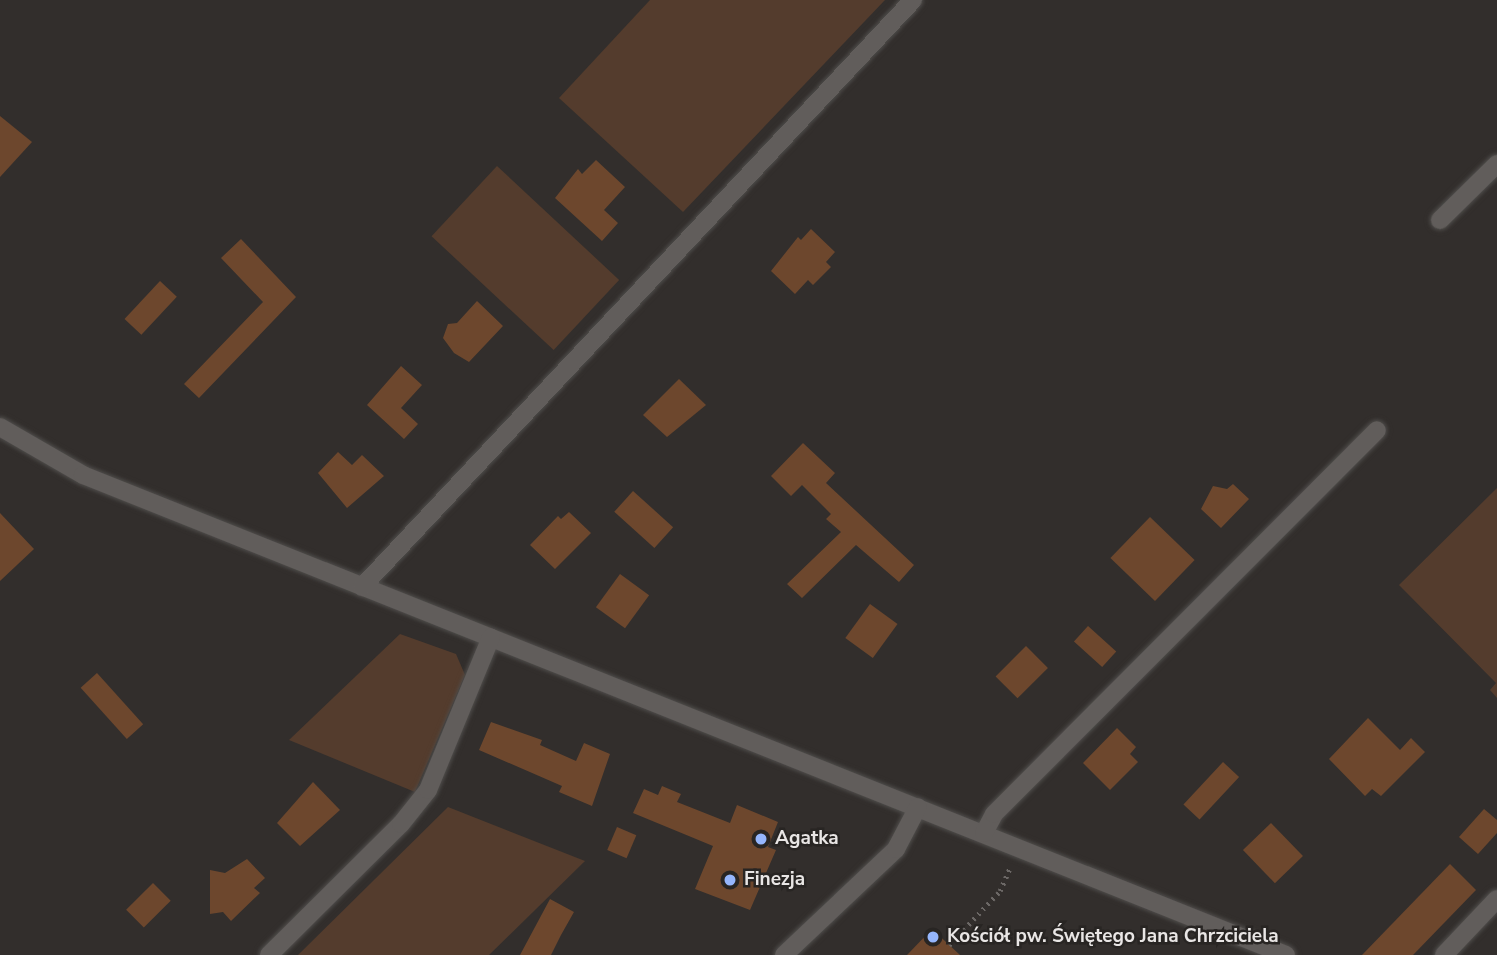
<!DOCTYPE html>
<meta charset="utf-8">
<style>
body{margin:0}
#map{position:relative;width:1497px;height:955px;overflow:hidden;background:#322e2c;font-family:"Nunito Sans",sans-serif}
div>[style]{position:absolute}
.green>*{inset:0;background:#543c2d;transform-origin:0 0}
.building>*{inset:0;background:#6d472d;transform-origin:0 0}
.path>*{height:4.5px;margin-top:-2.25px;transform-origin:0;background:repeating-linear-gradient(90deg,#6c6866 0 2px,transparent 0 7px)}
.roads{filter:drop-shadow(0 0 2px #4f4d4b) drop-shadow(0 0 2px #4f4d4b)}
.minor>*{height:18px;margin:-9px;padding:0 9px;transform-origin:9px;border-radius:9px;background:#615d5b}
.dots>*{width:19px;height:19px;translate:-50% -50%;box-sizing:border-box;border:4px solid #282523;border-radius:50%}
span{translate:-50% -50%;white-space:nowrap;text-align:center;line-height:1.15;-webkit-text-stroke:5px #282523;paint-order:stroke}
.poi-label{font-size:19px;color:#e9e6e5;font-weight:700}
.left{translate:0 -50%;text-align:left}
</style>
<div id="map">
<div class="green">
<i style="clip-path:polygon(650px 0,885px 0,683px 212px,559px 98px)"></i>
<i style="left:497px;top:166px;width:167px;height:96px;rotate:43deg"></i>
<i style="clip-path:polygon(1497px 488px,1497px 698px,1490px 690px,1496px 683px,1399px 585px)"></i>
<i style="clip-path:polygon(400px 634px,456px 654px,465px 675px,415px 792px,289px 740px)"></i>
<i style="clip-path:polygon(448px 807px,585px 861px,489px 955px,298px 955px)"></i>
</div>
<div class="building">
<i style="clip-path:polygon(0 116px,32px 142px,0 177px)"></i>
<i style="clip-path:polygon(596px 160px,625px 187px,604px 210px,618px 223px,602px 241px,555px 198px,578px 169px,582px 174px)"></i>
<i style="clip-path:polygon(811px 229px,835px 252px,826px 262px,831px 267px,813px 285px,808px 280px,795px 294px,771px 271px,798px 237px,801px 240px)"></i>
<i style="clip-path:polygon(241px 239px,296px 297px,199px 398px,184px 384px,263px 302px,221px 258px)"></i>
<i style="left:160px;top:281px;width:23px;height:52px;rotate:43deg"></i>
<i style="clip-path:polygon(477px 301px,503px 326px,469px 362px,454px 353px,443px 338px,448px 324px,457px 323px)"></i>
<i style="clip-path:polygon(401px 366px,422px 385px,401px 408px,418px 424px,404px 439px,367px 405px)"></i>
<i style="clip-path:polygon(679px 379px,706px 405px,667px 437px,643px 415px)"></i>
<i style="clip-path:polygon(803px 443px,835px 473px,826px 483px,914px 565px,899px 582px,856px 545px,802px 598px,787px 584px,841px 532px,826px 519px,831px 514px,802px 485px,791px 496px,771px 476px)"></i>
<i style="clip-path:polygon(338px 452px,352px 465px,362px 455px,384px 476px,347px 508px,318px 473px)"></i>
<i style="clip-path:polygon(1233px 484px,1249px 499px,1221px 528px,1201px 509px,1213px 486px,1227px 489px)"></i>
<i style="left:633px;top:491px;width:54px;height:28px;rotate:42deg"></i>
<i style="clip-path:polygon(569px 512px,591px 533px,555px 569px,530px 545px,558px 516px,561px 519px)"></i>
<i style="clip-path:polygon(0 513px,34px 549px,0 581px)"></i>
<i style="left:1150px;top:517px;width:62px;height:57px;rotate:44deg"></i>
<i style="left:620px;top:574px;width:36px;height:41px;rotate:36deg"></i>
<i style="left:870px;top:604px;width:34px;height:42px;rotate:36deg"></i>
<i style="left:1088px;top:626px;width:38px;height:21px;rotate:42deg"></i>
<i style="left:1026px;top:646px;width:31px;height:43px;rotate:45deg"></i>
<i style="left:97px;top:673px;width:69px;height:22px;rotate:48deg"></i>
<i style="clip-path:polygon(1368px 718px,1400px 750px,1411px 738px,1425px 752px,1381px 796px,1372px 789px,1365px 796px,1329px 759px)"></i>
<i style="clip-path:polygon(491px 722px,542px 740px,540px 745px,576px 761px,584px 743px,610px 754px,592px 806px,559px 792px,562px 786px,479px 750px)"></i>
<i style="clip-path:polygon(1117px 728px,1136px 747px,1130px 754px,1138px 762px,1110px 790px,1083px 763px)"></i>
<i style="left:1223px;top:762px;width:22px;height:58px;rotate:43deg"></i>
<i style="clip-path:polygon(313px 782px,340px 810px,300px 846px,277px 823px)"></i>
<i style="clip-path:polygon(662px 786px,681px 794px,677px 802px,730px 823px,737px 805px,778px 822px,768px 847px,776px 850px,750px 910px,695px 889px,713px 846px,633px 813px,644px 789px,658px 795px)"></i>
<i style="clip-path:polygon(1484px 809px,1497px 820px,1497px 833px,1478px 854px,1459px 837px)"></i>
<i style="left:1271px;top:823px;width:46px;height:39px;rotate:46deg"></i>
<i style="left:617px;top:827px;width:21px;height:25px;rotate:23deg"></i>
<i style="clip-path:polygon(247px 859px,265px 878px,254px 888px,260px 893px,231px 921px,223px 912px,210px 914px,210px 870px,225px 873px)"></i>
<i style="clip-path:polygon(1450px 864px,1476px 890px,1413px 955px,1362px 955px)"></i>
<i style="left:153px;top:883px;width:25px;height:38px;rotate:45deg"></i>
<i style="clip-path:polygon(550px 899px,574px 912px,561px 935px,551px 955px,520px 955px)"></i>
<i style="clip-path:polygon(932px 929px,960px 955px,907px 955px)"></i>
</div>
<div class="path">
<i style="left:949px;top:945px;width:74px;rotate:-46.6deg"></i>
<i style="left:1000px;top:891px;width:26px;rotate:-67deg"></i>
</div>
<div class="roads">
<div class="minor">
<i style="left:1440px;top:220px;width:80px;rotate:-44.5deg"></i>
<i style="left:0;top:427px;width:96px;rotate:30deg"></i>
<i style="left:83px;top:475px;width:1295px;rotate:21.75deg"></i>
<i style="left:362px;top:587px;width:805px;rotate:-46.81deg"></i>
<i style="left:984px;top:833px;width:21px;rotate:-62deg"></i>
<i style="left:994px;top:814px;width:542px;rotate:-45.07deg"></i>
<i style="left:269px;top:955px;width:186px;rotate:-44.8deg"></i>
<i style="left:401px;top:824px;width:43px;rotate:-51.5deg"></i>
<i style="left:428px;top:790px;width:165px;rotate:-67.6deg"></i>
<i style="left:784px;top:955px;width:154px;rotate:-43.4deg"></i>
<i style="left:896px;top:849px;width:47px;rotate:-62.4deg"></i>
<i style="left:1444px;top:955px;width:77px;rotate:-46.6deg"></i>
</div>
</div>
<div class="dots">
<i style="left:761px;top:839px;background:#95b6fd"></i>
<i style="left:730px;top:880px;background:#95b6fd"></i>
<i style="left:933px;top:937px;background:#95b6fd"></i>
</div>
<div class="poi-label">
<span class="left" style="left:775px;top:839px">Agatka</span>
<span class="left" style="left:744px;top:880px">Finezja</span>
<span class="left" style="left:947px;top:937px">Kościół pw. Świętego Jana Chrzciciela</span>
</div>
</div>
